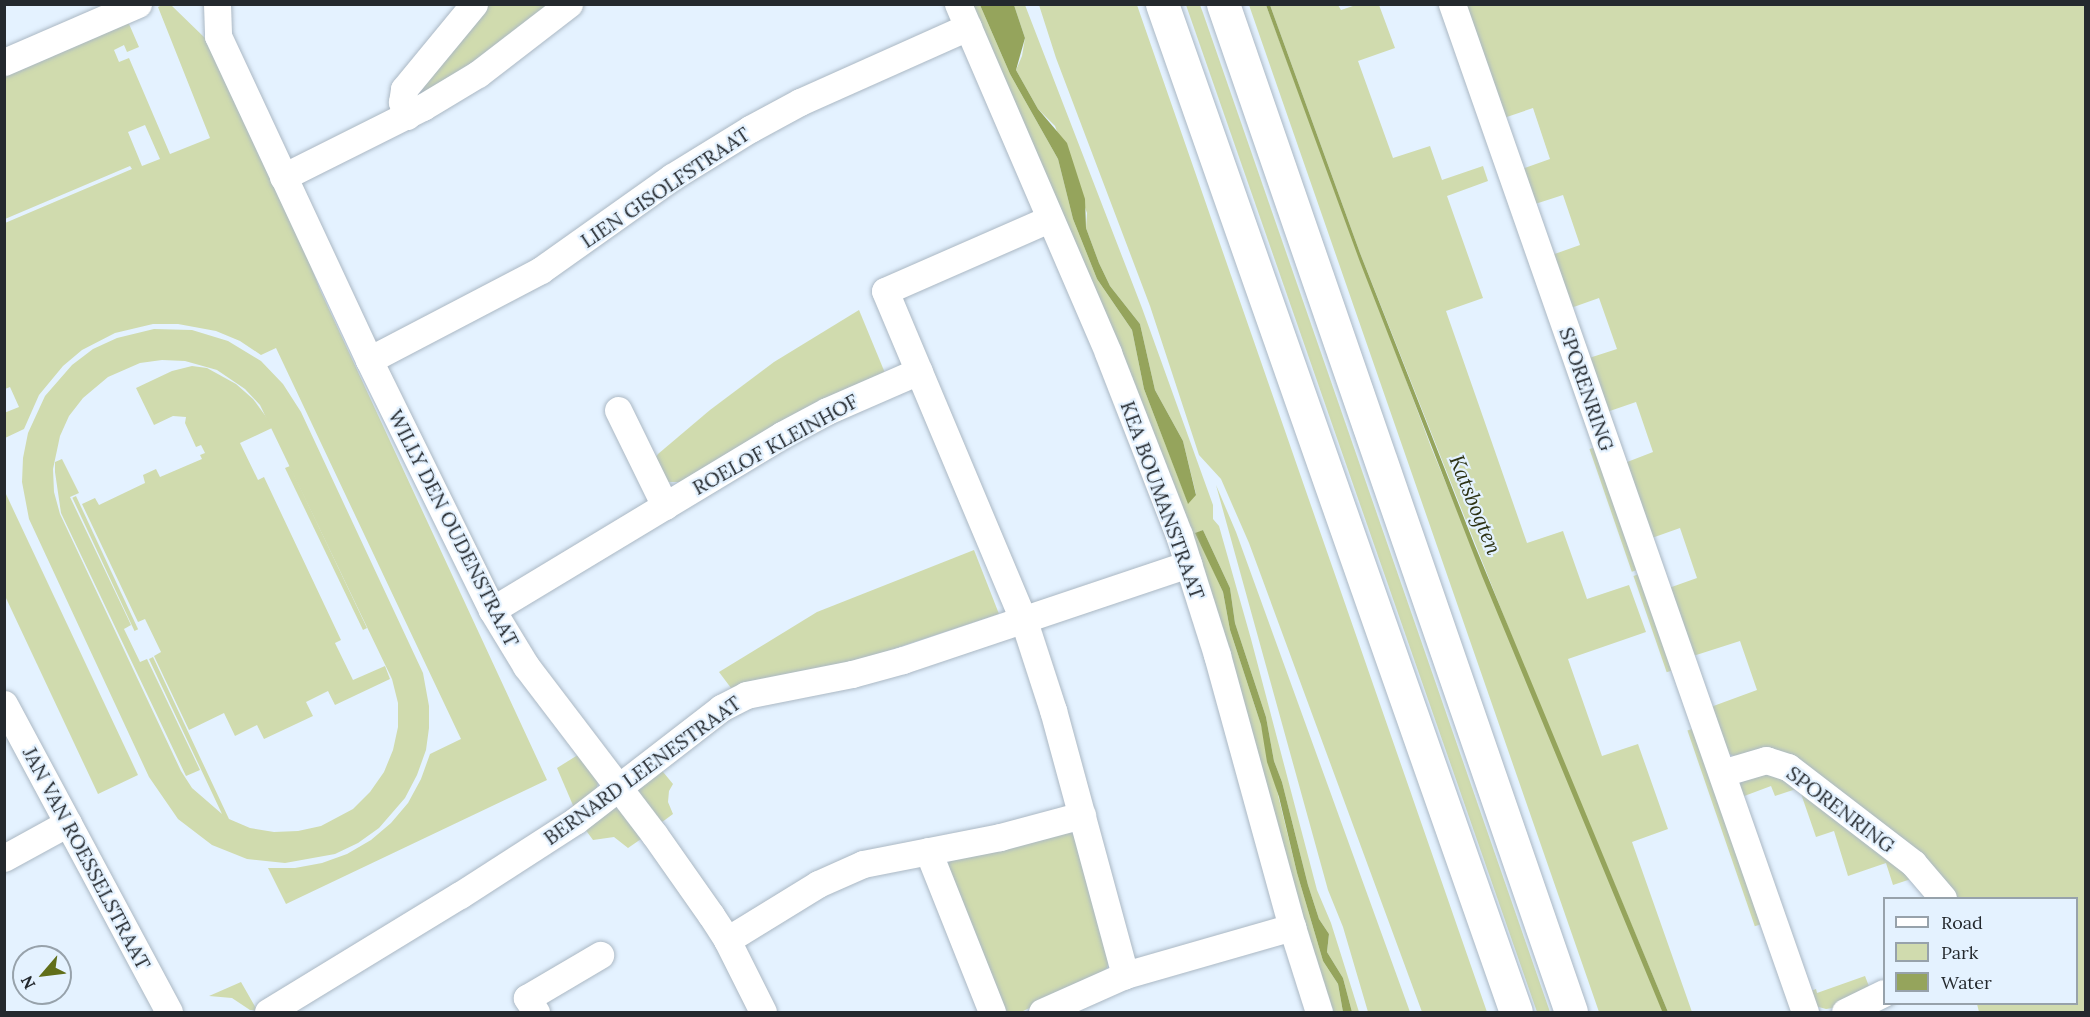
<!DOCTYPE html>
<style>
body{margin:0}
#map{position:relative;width:2090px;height:1017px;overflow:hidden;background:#e4f2ff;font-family:Lora,serif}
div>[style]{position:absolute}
.green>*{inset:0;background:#d0dbae;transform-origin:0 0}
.water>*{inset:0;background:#95a45c}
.roads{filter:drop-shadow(0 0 2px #abb8c4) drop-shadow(0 0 2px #abb8c4)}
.minor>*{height:27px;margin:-13.5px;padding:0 13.5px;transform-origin:13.5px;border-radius:13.5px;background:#fff}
.highway>*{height:33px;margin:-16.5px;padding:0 16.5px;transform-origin:16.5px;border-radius:16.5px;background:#fff}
span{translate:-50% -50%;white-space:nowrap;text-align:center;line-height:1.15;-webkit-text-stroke:4.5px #e4f2ff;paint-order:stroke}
.street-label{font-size:20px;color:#24292e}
.water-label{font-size:21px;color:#2c3213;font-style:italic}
.frame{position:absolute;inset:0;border:6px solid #24292e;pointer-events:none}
.legend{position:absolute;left:1883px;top:897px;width:195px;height:108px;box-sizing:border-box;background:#e4f2ff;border:2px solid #97a2ab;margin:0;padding:8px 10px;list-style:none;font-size:18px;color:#24292e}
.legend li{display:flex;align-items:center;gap:12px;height:30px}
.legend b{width:30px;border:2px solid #97a2ab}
.north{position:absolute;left:12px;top:945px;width:60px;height:60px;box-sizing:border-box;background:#e4f2ff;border:2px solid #97a2ab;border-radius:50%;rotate:242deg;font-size:16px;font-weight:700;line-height:24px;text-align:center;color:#24292e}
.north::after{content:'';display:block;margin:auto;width:21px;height:27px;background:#616f1a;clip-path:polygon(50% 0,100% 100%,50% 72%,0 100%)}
</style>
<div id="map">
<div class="green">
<i style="clip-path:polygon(evenodd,162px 5px,171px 5px,206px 39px,295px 226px,321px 292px,547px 780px,286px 904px,268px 868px,295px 868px,322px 863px,347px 854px,371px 840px,391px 823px,408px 803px,421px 779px,430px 754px,461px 739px,276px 348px,261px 355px,240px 341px,216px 331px,178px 324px,153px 324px,115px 333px,82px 350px,63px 366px,39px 395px,24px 429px,5px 438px,4px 413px,19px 407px,10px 387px,5px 389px,5px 223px,132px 169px,130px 166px,5px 219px,5px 72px,124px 21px,129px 24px,139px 47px,127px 52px,124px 45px,114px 50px,119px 62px,129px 58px,170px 154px,210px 138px,158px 7px,162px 5px,145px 125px,160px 159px,142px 166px,128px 132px,145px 125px)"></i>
<i style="clip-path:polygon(484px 5px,558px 5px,413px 102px,411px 94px)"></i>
<i style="clip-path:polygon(965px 5px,980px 5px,1010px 74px,1058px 159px,1073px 219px,1097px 279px,1132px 330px,1144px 389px,1188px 503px,1196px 494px,1183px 441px,1155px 390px,1140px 324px,1110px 286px,1099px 263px,1086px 228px,1087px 213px,1055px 126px,1038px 109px,1016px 70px,1022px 56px,1025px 38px,1014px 5px,1025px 5px,1142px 308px,1213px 505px,1213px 519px,1219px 526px,1251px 639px,1317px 890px,1331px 923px,1359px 1012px,1352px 1012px,1343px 978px,1327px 952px,1329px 934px,1319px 919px,1308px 885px,1282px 782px,1274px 761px,1266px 717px,1235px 623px,1230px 588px,1203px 530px,1196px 533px,1223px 592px,1230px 630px,1261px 725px,1297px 873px,1323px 961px,1338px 984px,1343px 1012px,1327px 1012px,1236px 689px)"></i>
<i style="clip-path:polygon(1039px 5px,1137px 5px,1487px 1012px,1422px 1012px,1249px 543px,1221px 479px,1199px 455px,1150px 306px,1056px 58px)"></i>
<i style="clip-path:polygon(1186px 5px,1200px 5px,1203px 13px,1550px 1012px,1537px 1012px)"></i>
<i style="clip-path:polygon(1249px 5px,1266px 5px,1431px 447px,1663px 1012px,1599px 1012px)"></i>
<i style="clip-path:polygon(1270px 5px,1338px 5px,1341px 10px,1356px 5px,1379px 5px,1395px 48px,1358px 61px,1393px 158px,1430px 146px,1442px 180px,1483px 166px,1488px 181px,1447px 196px,1483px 298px,1446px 311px,1527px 543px,1563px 531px,1587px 599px,1629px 585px,1646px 632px,1568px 659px,1602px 756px,1638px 744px,1668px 829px,1632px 842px,1692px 1012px,1668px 1012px,1528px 677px,1360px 253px)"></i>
<i style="clip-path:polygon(1461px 5px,2085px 5px,2085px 1012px,1979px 1012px,1977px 1004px,2076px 1004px,2076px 898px,1951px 898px,1790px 761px,1738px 758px,1725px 752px,1708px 708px,1757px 690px,1740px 641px,1690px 657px,1666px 589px,1697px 578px,1680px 528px,1649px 539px,1622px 464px,1653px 452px,1636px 402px,1604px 413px,1586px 359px,1617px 349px,1599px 298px,1568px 309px,1549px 256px,1580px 245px,1563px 195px,1532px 205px,1519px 170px,1550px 159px,1533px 108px,1501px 119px)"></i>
<i style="clip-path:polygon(859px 310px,885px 373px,680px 482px,665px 482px,654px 460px,658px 454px,710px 410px,774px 362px)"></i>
<i style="clip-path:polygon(evenodd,154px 329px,192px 330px,228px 341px,261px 361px,283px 384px,301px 412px,423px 673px,429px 706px,429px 728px,426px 750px,417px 775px,405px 798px,379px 828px,358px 843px,335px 854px,285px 863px,247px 859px,212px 845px,178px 819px,149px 777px,29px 519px,22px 482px,23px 458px,28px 433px,45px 396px,72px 365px,93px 349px,117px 338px,154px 329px,162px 360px,185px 361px,217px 370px,245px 389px,260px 405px,392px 679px,398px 703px,398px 727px,393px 750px,384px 772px,370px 792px,353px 809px,321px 826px,298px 831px,274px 832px,250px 828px,229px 819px,153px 657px,149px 659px,222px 814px,192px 788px,181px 771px,60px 514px,54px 492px,53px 469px,60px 436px,69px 416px,83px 398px,108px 377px,140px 363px,162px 360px)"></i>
<i style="clip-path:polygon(192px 366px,207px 368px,236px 384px,253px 399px,267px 418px,272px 428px,240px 443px,258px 480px,264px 477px,341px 640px,335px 643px,353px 680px,385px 666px,390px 679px,335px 705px,328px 691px,306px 702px,313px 716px,264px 739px,257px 725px,235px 736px,224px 713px,189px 730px,154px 656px,161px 652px,145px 619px,138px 622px,82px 504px,95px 498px,99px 505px,145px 483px,143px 475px,156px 469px,160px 477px,202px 459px,200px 455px,205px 453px,201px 445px,196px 447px,185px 423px,186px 417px,173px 416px,154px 425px,136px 388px,172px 371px)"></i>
<i style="left:1598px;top:446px;width:130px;height:9px;rotate:71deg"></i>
<i style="clip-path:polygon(62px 459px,79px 493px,70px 497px,131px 625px,124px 629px,140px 662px,147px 659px,200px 770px,186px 776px,61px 513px,55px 472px,55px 462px)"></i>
<i style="clip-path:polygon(290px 466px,367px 628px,363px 630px,285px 468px)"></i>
<i style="clip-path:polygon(1216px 485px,1236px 532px,1410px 1012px,1368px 1012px,1343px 927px,1328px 890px)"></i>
<i style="clip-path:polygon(5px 492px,138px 775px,98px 794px,5px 596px)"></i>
<i style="left:76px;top:496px;width:147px;height:4px;rotate:65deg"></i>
<i style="clip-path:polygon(974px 550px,999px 614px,851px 663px,731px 688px,719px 672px,817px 612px)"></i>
<i style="left:1642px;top:573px;width:102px;height:9px;rotate:71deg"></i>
<i style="left:1695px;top:728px;width:207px;height:8px;rotate:71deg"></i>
<i style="clip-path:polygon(581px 753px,596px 775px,598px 783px,596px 791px,575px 810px,557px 768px)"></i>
<i style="clip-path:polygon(659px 767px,673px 784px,669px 791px,668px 802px,673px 814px,658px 825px,638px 796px,639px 785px)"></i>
<i style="clip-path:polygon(1761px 767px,1780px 770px,1917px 877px,1893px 885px,1886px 863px,1848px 876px,1834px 831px,1816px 837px,1799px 788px,1775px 796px,1771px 786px,1739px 798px,1737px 787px,1741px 778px,1748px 772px)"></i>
<i style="clip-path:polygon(618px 807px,644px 837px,628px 848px,614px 837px,593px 840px,582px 825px,610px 808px)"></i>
<i style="clip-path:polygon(1069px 830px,1077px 836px,1110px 957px,1107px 968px,1098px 976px,1021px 1012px,1008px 1012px,1001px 1005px,947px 872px,949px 860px)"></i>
<i style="clip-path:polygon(1865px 976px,1870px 989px,1833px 1008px,1826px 1009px,1815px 1006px,1811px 991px,1816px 989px,1817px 993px)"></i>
<i style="clip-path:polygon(241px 982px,257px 1010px,250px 1010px,232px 998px,209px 996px)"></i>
</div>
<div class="water">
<i style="clip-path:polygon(980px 5px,1014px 5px,1025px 38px,1016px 70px,1038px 109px,1067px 143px,1085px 199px,1086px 228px,1099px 263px,1110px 286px,1140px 324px,1155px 390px,1183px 441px,1196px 495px,1188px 504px,1144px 389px,1132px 330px,1097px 279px,1073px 219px,1058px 159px,1010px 74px)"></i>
<i style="clip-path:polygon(1266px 5px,1270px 5px,1360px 253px,1475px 546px,1668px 1012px,1662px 1011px,1482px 576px,1360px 262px)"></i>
<i style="clip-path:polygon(1203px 530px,1230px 588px,1235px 623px,1266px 717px,1274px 761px,1282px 782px,1308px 885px,1319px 919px,1329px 934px,1327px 952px,1343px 978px,1352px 1012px,1343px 1012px,1338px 984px,1323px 961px,1297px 873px,1279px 797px,1267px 762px,1261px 725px,1230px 630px,1223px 592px,1195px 533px)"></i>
</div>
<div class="roads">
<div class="minor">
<i style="left:217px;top:4px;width:32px;rotate:88deg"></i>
<i style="left:218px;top:36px;width:357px;rotate:65deg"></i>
<i style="left:369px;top:360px;width:279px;rotate:63.8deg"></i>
<i style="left:492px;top:610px;width:66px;rotate:58.7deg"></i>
<i style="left:526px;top:666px;width:211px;rotate:52.7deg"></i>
<i style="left:654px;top:834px;width:99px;rotate:54.9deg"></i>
<i style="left:711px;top:915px;width:30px;rotate:57deg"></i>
<i style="left:727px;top:940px;width:80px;rotate:63.4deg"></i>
<i style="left:958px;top:4px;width:380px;rotate:66.7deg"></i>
<i style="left:1108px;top:353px;width:195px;rotate:68.7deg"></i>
<i style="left:1179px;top:535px;width:126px;rotate:72.4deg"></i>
<i style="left:1217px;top:655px;width:282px;rotate:74.6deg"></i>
<i style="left:1292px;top:927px;width:89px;rotate:72.4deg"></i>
<i style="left:1452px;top:4px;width:1068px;rotate:70.7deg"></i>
<i style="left:4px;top:62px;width:146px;rotate:-23.4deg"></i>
<i style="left:407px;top:116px;width:15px;rotate:-110deg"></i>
<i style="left:402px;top:102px;width:13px;rotate:-81deg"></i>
<i style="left:404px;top:89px;width:110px;rotate:-50.5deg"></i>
<i style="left:283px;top:177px;width:157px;rotate:-26.6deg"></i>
<i style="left:423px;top:107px;width:64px;rotate:-31deg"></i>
<i style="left:478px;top:74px;width:115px;rotate:-37.6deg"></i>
<i style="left:1049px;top:219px;width:179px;rotate:156.3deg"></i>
<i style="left:885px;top:291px;width:358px;rotate:67.2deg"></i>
<i style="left:1024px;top:621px;width:94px;rotate:72deg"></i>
<i style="left:1053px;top:710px;width:275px;rotate:74.8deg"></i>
<i style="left:369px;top:360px;width:194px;rotate:-27.6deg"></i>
<i style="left:541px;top:270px;width:161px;rotate:-35.4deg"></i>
<i style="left:672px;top:177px;width:92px;rotate:-31.6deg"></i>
<i style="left:750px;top:129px;width:57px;rotate:-28.4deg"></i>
<i style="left:800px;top:102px;width:184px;rotate:-24.1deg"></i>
<i style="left:618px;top:410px;width:107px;rotate:63.9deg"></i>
<i style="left:492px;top:610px;width:339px;rotate:-31.1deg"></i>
<i style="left:782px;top:435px;width:51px;rotate:-28.1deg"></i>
<i style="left:827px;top:411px;width:100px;rotate:-23.5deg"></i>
<i style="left:4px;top:704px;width:349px;rotate:61.8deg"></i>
<i style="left:1722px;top:773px;width:46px;rotate:-16.5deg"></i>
<i style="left:1766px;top:760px;width:23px;rotate:18deg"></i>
<i style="left:1788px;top:767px;width:158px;rotate:37.5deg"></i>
<i style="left:1913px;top:863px;width:46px;rotate:49.4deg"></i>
<i style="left:928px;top:851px;width:173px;rotate:68.3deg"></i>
<i style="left:4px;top:858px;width:73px;rotate:-28.7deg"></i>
<i style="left:727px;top:940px;width:107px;rotate:-31.6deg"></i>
<i style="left:818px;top:884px;width:49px;rotate:-24deg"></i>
<i style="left:863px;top:864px;width:140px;rotate:-11.1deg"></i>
<i style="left:1000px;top:837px;width:85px;rotate:-15deg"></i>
<i style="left:268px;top:1012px;width:225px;rotate:-31.4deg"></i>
<i style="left:460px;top:895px;width:137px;rotate:-32.8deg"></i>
<i style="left:575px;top:821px;width:185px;rotate:-37.7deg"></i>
<i style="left:721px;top:708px;width:28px;rotate:-27deg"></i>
<i style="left:746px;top:695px;width:108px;rotate:-11.2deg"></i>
<i style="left:852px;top:674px;width:53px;rotate:-15.4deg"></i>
<i style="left:903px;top:660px;width:301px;rotate:-18.6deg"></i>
<i style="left:536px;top:1012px;width:17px;rotate:-123deg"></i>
<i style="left:527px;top:998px;width:85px;rotate:-30.5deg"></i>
<i style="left:1042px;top:1012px;width:91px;rotate:-24deg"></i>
<i style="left:1125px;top:975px;width:174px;rotate:-16deg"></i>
<i style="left:1845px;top:1012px;width:43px;rotate:-26deg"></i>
</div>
<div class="highway">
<i style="left:1162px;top:4px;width:1068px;rotate:70.65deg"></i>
<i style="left:1223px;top:4px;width:1066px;rotate:70.95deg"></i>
</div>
</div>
<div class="street-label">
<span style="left:665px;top:187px;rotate:-34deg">LIEN GISOLFSTRAAT</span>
<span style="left:1587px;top:389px;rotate:71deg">SPORENRING</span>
<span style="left:775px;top:444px;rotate:-29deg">ROELOF KLEINHOF</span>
<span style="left:1163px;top:500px;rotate:70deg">KEA BOUMANSTRAAT</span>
<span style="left:454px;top:528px;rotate:63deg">WILLY DEN OUDENSTRAAT</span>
<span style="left:642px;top:770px;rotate:-36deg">BERNARD LEENESTRAAT</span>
<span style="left:1841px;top:809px;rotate:37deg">SPORENRING</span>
<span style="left:87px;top:858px;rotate:62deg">JAN VAN ROESSELSTRAAT</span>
</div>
<div class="water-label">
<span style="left:1475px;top:505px;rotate:68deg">Katsbogten</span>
</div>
<div class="frame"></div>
<ul class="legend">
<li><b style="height:8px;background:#fff"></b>Road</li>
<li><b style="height:16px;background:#d0dbae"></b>Park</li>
<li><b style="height:16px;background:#95a45c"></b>Water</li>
</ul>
<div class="north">N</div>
</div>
